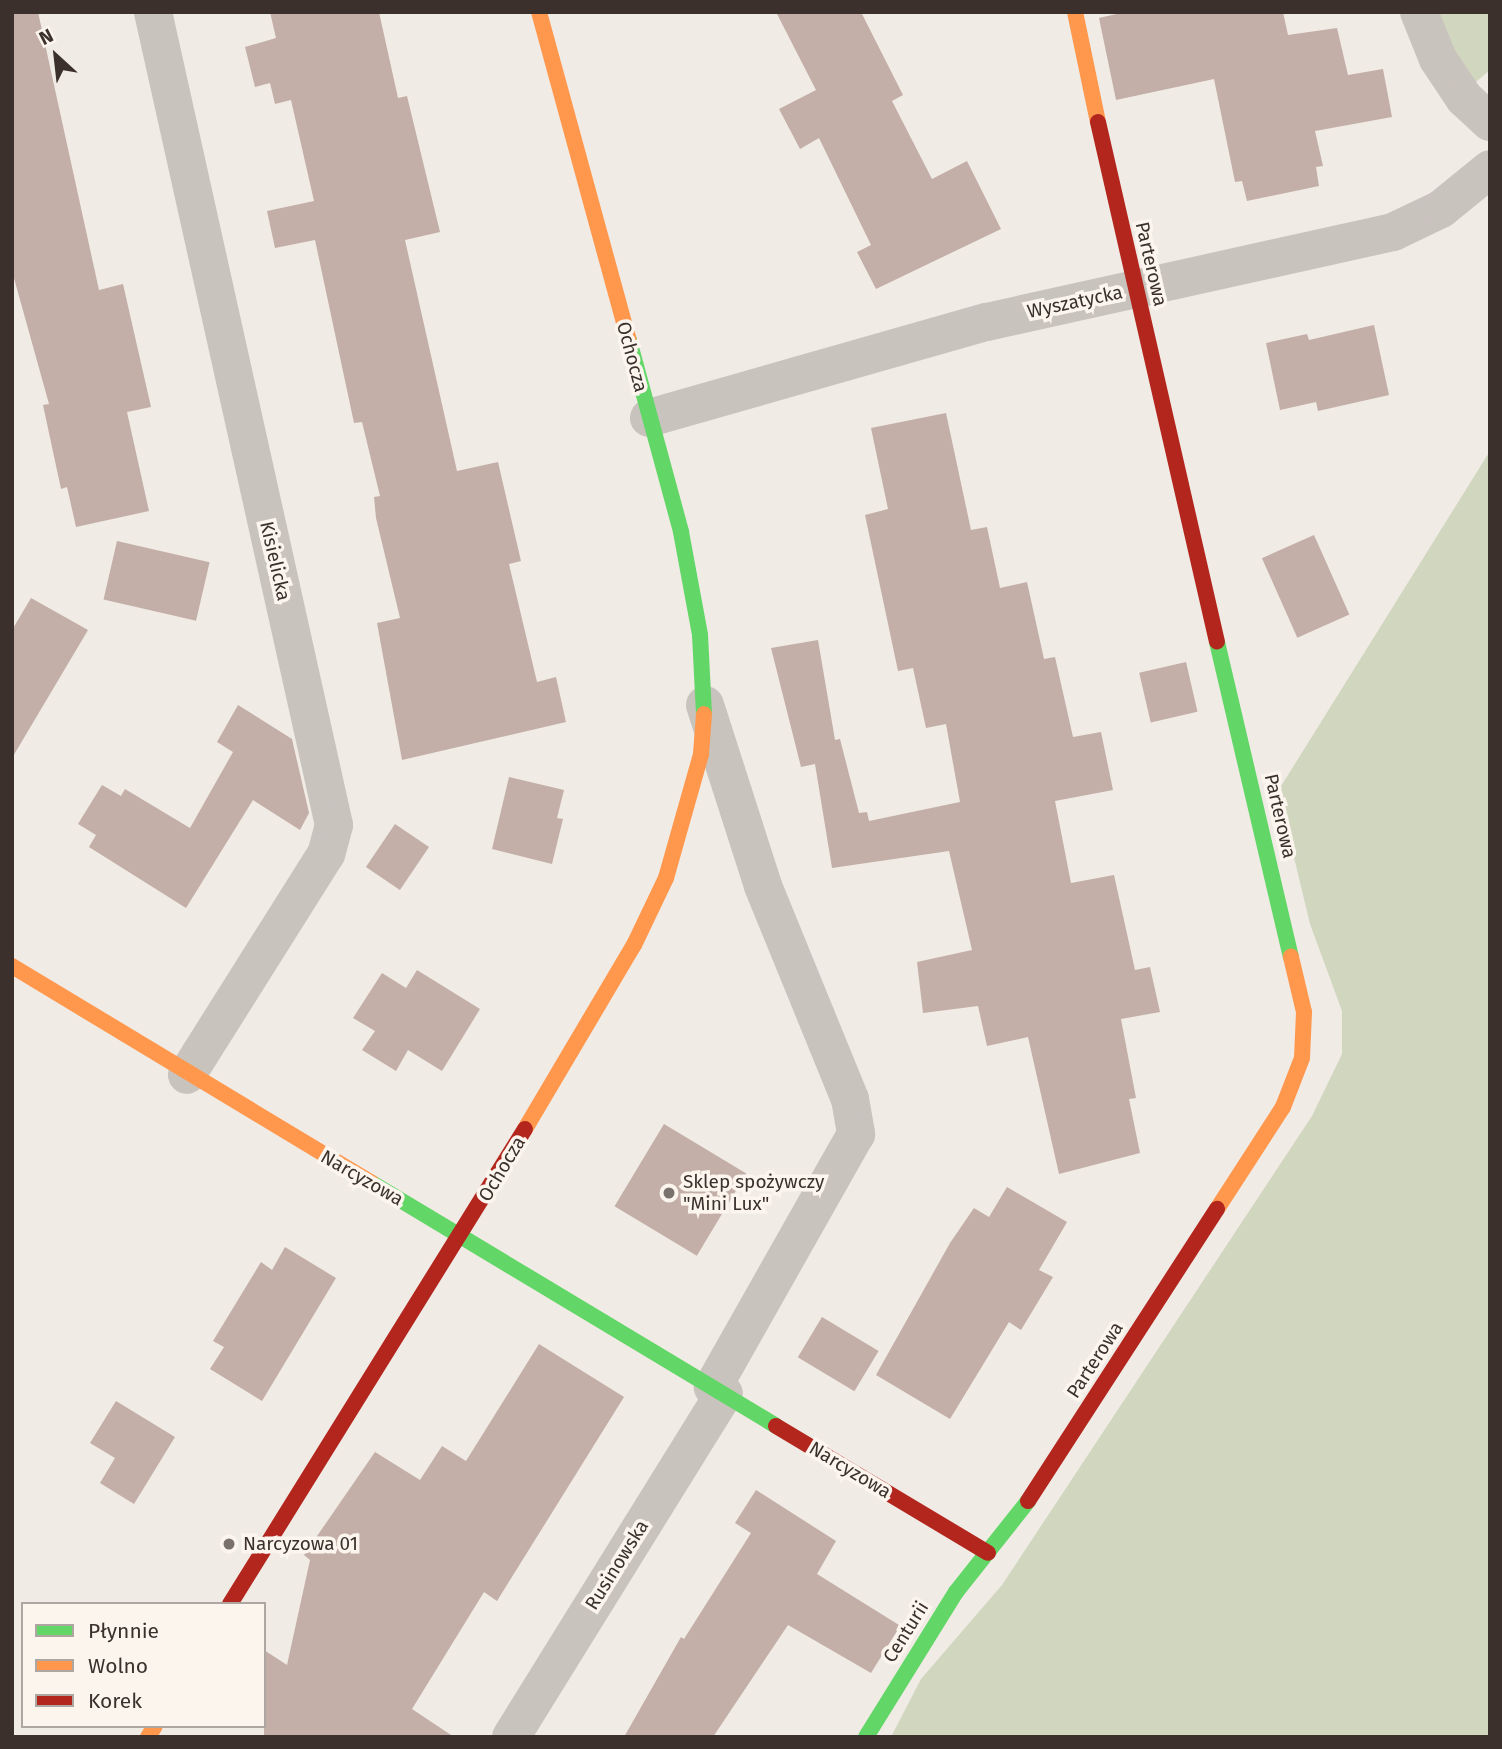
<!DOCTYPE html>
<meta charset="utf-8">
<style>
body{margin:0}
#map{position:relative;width:1502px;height:1749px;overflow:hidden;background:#f0ebe5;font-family:"Fira Sans",sans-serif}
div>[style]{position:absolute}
.green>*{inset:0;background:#d1d6bf}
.building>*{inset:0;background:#c3afa7;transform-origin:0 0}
.street>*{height:38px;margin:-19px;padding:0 19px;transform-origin:19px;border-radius:19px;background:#c9c3be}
.fast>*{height:16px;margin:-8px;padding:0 8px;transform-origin:8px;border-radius:8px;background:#63d668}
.slow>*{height:16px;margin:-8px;padding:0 8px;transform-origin:8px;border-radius:8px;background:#ff974d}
.jam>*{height:16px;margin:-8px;padding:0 8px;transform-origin:8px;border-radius:8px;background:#b3261e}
.dots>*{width:19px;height:19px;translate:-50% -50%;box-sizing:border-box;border:4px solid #fbf5ee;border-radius:50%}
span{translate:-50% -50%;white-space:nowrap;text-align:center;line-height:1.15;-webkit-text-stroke:7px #fbf5ee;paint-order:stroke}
.street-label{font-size:19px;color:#3b302b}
.poi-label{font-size:19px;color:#3b302b}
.left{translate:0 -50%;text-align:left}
.frame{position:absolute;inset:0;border:14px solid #3b302b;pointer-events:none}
.legend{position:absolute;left:21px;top:1602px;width:245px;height:126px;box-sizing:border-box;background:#fbf5ee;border:2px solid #aea6a0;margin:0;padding:9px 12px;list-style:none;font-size:21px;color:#3b302b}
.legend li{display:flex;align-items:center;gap:14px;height:35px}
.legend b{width:35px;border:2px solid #aea6a0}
.north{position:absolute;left:21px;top:21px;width:70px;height:70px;-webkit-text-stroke:5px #fbf5ee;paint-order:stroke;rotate:333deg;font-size:19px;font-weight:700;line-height:28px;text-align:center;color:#3b302b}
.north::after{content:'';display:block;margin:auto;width:24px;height:32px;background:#3b302b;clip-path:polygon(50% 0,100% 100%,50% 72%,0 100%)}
</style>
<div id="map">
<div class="green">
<i style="clip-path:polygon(1437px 12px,1490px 12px,1490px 70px,1470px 87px)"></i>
<i style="clip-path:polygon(1490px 451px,1490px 1737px,891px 1737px,921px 1679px,1002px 1585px,1312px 1116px,1342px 1054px,1342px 1011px,1310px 924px,1278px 791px)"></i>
</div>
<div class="building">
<i style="clip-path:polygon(12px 12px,38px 12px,99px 290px,123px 284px,151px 407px,127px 412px,149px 511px,76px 527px,67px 487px,61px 489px,43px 405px,49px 404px,12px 271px)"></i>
<i style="clip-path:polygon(270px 12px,379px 12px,398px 98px,407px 96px,440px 232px,405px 240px,457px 471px,498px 462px,521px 561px,509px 564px,537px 682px,556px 677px,566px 722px,402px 760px,377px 623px,400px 618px,376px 518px,374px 497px,380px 496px,362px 422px,354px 423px,315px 240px,275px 248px,267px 211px,314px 201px,291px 100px,275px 104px,270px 83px,255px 87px,245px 47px,276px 38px)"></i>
<i style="clip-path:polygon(776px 12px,861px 12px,903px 95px,892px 101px,932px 179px,967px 161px,1001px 229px,876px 289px,857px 252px,871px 245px,819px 138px,800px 149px,779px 109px,816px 90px)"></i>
<i style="clip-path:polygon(1125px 12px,1283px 12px,1288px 35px,1337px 28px,1348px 75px,1383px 69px,1392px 117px,1315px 131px,1323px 166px,1316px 167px,1319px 186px,1247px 201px,1242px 181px,1235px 182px,1214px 79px,1116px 100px,1099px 18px)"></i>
<i style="clip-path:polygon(1374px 325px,1389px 395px,1318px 411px,1316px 402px,1280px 410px,1266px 343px,1307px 334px,1309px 340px)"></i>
<i style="clip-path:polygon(946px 413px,971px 530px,987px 527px,1000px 588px,1027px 582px,1044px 659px,1055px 657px,1073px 737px,1101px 732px,1113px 790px,1055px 801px,1071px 883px,1114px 875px,1135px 970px,1150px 967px,1160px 1012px,1121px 1019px,1136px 1098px,1129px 1099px,1140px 1153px,1059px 1174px,1028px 1037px,987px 1046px,978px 1006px,923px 1013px,917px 962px,972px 950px,949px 851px,832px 868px,815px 764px,801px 767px,771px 648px,818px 640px,835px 740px,840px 739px,859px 813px,867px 812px,869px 821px,960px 802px,946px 724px,926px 728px,913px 668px,898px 671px,865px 515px,888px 509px,871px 428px)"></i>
<i style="left:1314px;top:535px;width:87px;height:57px;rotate:66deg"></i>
<i style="left:117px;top:541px;width:95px;height:60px;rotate:13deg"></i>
<i style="clip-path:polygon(31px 598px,88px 630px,12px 758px,12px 630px)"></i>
<i style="left:1186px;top:662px;width:51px;height:48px;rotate:77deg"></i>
<i style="clip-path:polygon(238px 705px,292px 739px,309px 813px,300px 830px,253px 800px,186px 908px,89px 847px,96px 835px,78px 824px,102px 785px,121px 796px,125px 789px,190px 828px,233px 752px,217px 742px)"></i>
<i style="clip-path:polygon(509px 777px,564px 790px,557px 818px,563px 819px,552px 864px,492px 849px)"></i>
<i style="left:395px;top:824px;width:41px;height:52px;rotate:34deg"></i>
<i style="clip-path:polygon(417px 970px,480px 1009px,442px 1071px,408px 1050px,396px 1071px,362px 1050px,375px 1031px,353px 1018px,382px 973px,406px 988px)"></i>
<i style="left:664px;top:1124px;width:96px;height:96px;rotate:31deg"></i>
<i style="clip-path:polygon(1007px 1187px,1067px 1222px,1039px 1270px,1053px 1277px,1021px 1330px,1009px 1322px,950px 1419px,876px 1375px,950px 1243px,974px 1208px,989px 1217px)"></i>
<i style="clip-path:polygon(285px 1247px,336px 1278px,262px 1401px,210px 1369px,224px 1347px,213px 1341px,261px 1262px,272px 1270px)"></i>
<i style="left:822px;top:1317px;width:66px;height:47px;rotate:31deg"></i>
<i style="clip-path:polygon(539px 1344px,624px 1397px,497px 1601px,484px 1592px,412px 1709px,454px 1737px,264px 1737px,264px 1650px,287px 1665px,310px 1560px,304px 1555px,375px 1452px,420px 1480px,442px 1446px,466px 1461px)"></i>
<i style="clip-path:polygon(116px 1401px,175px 1437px,134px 1504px,100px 1483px,115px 1458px,90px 1443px)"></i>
<i style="clip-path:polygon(756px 1490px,836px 1541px,817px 1574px,899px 1625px,897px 1631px,871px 1673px,788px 1625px,713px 1737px,624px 1737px,681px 1637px,684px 1639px,751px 1533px,735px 1523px)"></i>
</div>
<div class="street">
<i style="left:153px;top:12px;width:833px;rotate:77.45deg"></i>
<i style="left:334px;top:825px;width:30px;rotate:105deg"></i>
<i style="left:326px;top:854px;width:261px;rotate:122.2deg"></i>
<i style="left:1419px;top:12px;width:51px;rotate:68deg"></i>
<i style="left:1438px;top:59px;width:47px;rotate:56.3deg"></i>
<i style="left:1464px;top:98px;width:35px;rotate:43deg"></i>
<i style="left:649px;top:418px;width:351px;rotate:-15.9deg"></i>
<i style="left:987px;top:322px;width:416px;rotate:-12.5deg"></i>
<i style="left:1393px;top:232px;width:53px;rotate:-25.6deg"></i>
<i style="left:1441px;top:209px;width:63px;rotate:-39.2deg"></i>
<i style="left:705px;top:705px;width:190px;rotate:72.2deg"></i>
<i style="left:763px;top:886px;width:230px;rotate:67.8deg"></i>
<i style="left:850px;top:1099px;width:36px;rotate:80deg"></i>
<i style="left:856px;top:1134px;width:291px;rotate:119.5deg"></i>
<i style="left:511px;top:1737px;width:404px;rotate:-58.2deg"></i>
</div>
<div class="fast">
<i style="left:629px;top:340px;width:199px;rotate:74.8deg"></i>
<i style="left:681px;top:532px;width:105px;rotate:79.5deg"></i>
<i style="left:700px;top:635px;width:79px;rotate:87.1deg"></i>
<i style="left:1217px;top:642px;width:324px;rotate:76.8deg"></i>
<i style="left:372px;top:1183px;width:471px;rotate:31deg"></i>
<i style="left:866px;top:1737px;width:171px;rotate:-58.2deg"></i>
<i style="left:956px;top:1592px;width:116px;rotate:-51.6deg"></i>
</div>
<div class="slow">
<i style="left:539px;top:12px;width:340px;rotate:74.7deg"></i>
<i style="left:1075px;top:12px;width:112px;rotate:78.2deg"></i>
<i style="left:12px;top:966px;width:420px;rotate:31.1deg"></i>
<i style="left:525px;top:1129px;width:214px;rotate:-59.4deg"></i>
<i style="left:634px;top:945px;width:74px;rotate:-64.5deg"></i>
<i style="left:666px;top:878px;width:129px;rotate:-74.2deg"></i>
<i style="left:701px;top:754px;width:40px;rotate:-85.7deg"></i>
<i style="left:1217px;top:1209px;width:121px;rotate:-57.1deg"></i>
<i style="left:1283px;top:1107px;width:53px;rotate:-68.8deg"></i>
<i style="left:1302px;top:1058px;width:46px;rotate:-87.5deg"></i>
<i style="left:1304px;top:1012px;width:57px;rotate:-103.3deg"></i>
<i style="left:148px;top:1737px;width:13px;rotate:-58deg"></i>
</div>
<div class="jam">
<i style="left:1098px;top:122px;width:533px;rotate:77.11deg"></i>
<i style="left:776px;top:1426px;width:247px;rotate:30.9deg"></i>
<i style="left:1028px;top:1501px;width:348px;rotate:-57.1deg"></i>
<i style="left:230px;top:1604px;width:559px;rotate:-58.16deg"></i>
</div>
<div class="dots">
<i style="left:669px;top:1193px;background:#7a716c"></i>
<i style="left:229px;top:1544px;background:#7a716c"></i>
</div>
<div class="street-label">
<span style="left:1151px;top:264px;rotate:77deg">Parterowa</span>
<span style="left:1075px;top:302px;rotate:-12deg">Wyszatycka</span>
<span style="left:632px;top:357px;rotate:75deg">Ochocza</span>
<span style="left:275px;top:561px;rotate:77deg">Kisielicka</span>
<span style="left:1280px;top:816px;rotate:77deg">Parterowa</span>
<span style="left:502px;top:1169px;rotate:-59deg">Ochocza</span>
<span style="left:362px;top:1178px;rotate:30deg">Narcyzowa</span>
<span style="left:1095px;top:1360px;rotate:-57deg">Parterowa</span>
<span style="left:850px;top:1470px;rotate:31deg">Narcyzowa</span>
<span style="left:617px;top:1565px;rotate:-58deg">Rusinowska</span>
<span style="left:906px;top:1632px;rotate:-58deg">Centurii</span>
</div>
<div class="poi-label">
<span class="left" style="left:683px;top:1193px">Sklep spożywczy<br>"Mini Lux"</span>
<span class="left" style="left:243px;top:1544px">Narcyzowa 01</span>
</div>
<div class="frame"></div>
<ul class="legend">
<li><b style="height:9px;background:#63d668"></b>Płynnie</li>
<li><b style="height:9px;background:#ff974d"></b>Wolno</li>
<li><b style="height:9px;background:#b3261e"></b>Korek</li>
</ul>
<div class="north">N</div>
</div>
